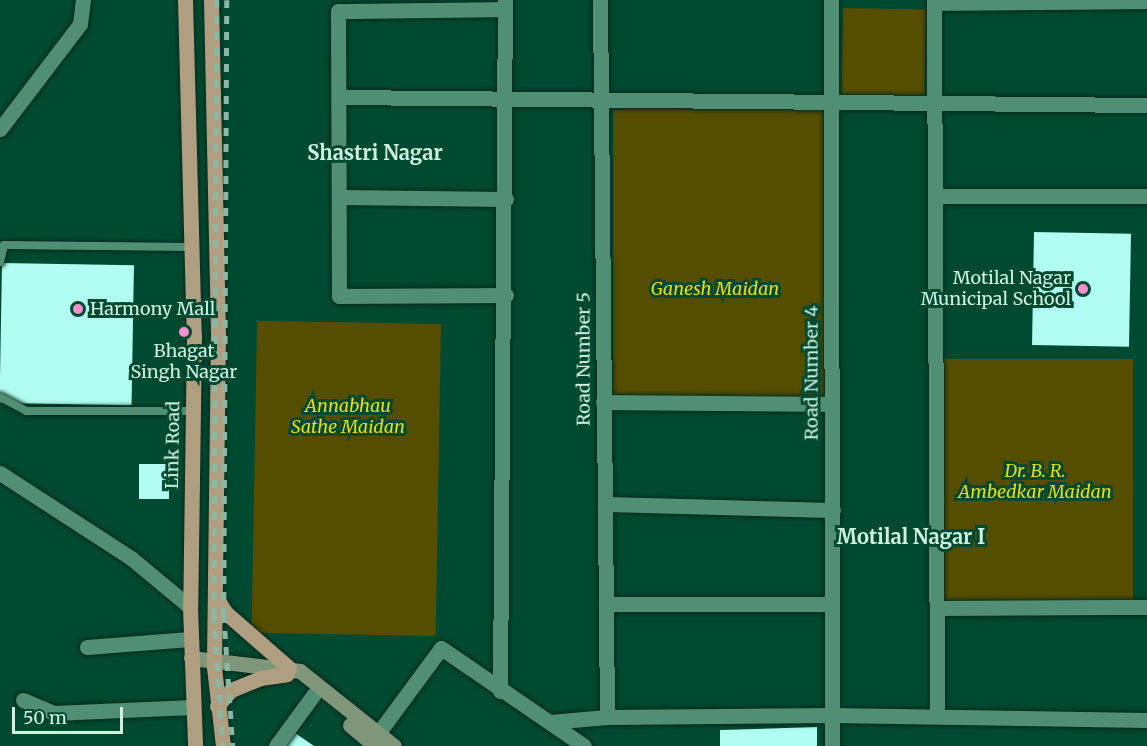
<!DOCTYPE html>
<style>
body{margin:0}
#map{position:relative;width:1147px;height:746px;overflow:hidden;background:#004a31;font-family:Merriweather,serif}
div>[style]{position:absolute}
.green>*{inset:0;background:#554e00;transform-origin:0 0}
.building>*{inset:0;background:#b0fdf1;transform-origin:0 0}
.roads{filter:drop-shadow(0 0 2px #092b1e) drop-shadow(0 0 2px #092b1e)}
.lane>*{height:8px;margin:-4px;padding:0 4px;transform-origin:4px;border-radius:4px;background:#508f73}
.street>*{height:15px;margin:-7.5px;padding:0 7.5px;transform-origin:7.5px;border-radius:7.5px;background:#508f73}
.secondary>*{height:15px;margin:-7.5px;padding:0 7.5px;transform-origin:7.5px;border-radius:7.5px;background:#80967a}
.primary>*{height:15px;margin:-7.5px;padding:0 7.5px;transform-origin:7.5px;border-radius:7.5px;background:#b09e81}
.rail>*{height:4.5px;margin-top:-2.25px;transform-origin:0;background:repeating-linear-gradient(90deg,#8bb8a5 0 8px,transparent 0 16px)}
.dots>*{width:16px;height:16px;translate:-50% -50%;box-sizing:border-box;border:3px solid #004a31;border-radius:50%}
span{translate:-50% -50%;white-space:nowrap;text-align:center;line-height:1.15;-webkit-text-stroke:6px #004a31;paint-order:stroke}
.poi-label{font-size:18px;color:#d1f0e0}
.right{translate:-100% -50%;text-align:right}
.left{translate:0 -50%;text-align:left}
.park-label{font-size:18px;color:#efdd00;font-style:italic}
.street-label{font-size:18px;color:#d1f0e0}
.neighbourhood-label{font-size:20px;color:#d1f0e0;font-weight:700}
.scale{position:absolute;left:12px;top:707px;width:111px;height:27px;box-sizing:border-box;border:3px solid #d1f0e0;border-top:0;padding-left:8px;font-size:18px;line-height:21px;white-space:nowrap;color:#d1f0e0;-webkit-text-stroke:4px #004a31;paint-order:stroke}
</style>
<div id="map">
<div class="green">
<i style="left:843px;top:8px;width:83px;height:87px;rotate:1deg"></i>
<i style="left:613px;top:110px;width:211px;height:291px"></i>
<i style="left:441px;top:324px;width:312px;height:184px;rotate:91deg"></i>
<i style="left:1133px;top:359px;width:243px;height:197px;rotate:90deg"></i>
</div>
<div class="building">
<i style="left:1034px;top:232px;width:97px;height:113px;rotate:1deg"></i>
<i style="left:2px;top:263px;width:132px;height:140px;rotate:1deg"></i>
<i style="left:139px;top:464px;width:30px;height:35px"></i>
<i style="clip-path:polygon(817px 727px,817px 746px,720px 746px,720px 730px)"></i>
<i style="clip-path:polygon(295px 733px,314px 746px,286px 746px)"></i>
</div>
<div class="roads">
<div class="lane">
<i style="left:0;top:262px;width:17px;rotate:-77deg"></i>
<i style="left:4px;top:245px;width:188px;rotate:0.6deg"></i>
<i style="left:0;top:397px;width:30px;rotate:28deg"></i>
<i style="left:26px;top:411px;width:167px"></i>
</div>
<div class="street">
<i style="left:600px;top:0;width:717px;rotate:89.44deg"></i>
<i style="left:831px;top:0;width:746px;rotate:89.92deg"></i>
<i style="left:934px;top:0;width:716px;rotate:89.76deg"></i>
<i style="left:934px;top:3px;width:213px;rotate:-0.5deg"></i>
<i style="left:505px;top:9px;width:167px;rotate:179.3deg"></i>
<i style="left:338px;top:11px;width:285px;rotate:89.8deg"></i>
<i style="left:339px;top:296px;width:167px;rotate:-0.3deg"></i>
<i style="left:340px;top:97px;width:807px;rotate:0.57deg"></i>
<i style="left:0;top:129px;width:132px;rotate:-52.7deg"></i>
<i style="left:80px;top:24px;width:24px;rotate:-83deg"></i>
<i style="left:935px;top:196px;width:212px"></i>
<i style="left:340px;top:197px;width:166px;rotate:0.7deg"></i>
<i style="left:603px;top:402px;width:228px;rotate:0.5deg"></i>
<i style="left:0;top:473px;width:156px;rotate:33deg"></i>
<i style="left:131px;top:558px;width:77px;rotate:39.7deg"></i>
<i style="left:605px;top:504px;width:228px;rotate:1.5deg"></i>
<i style="left:606px;top:604px;width:225px"></i>
<i style="left:937px;top:608px;width:210px;rotate:-0.3deg"></i>
<i style="left:87px;top:647px;width:103px;rotate:-4.4deg"></i>
<i style="left:500px;top:691px;width:691px;rotate:-89.59deg"></i>
<i style="left:23px;top:700px;width:33px;rotate:23deg"></i>
<i style="left:53px;top:713px;width:140px;rotate:-2.5deg"></i>
<i style="left:550px;top:722px;width:57px;rotate:-5deg"></i>
<i style="left:607px;top:717px;width:224px;rotate:-0.5deg"></i>
<i style="left:831px;top:715px;width:316px;rotate:0.9deg"></i>
<i style="left:371px;top:743px;width:118px;rotate:-53.6deg"></i>
<i style="left:441px;top:648px;width:173px;rotate:34.4deg"></i>
<i style="left:276px;top:746px;width:64px;rotate:-53.8deg"></i>
</div>
<div class="secondary">
<i style="left:191px;top:658px;width:110px;rotate:6.8deg"></i>
<i style="left:300px;top:671px;width:120px;rotate:38.6deg"></i>
<i style="left:350px;top:725px;width:33px;rotate:40deg"></i>
</div>
<div class="primary">
<i style="left:185px;top:0;width:336px;rotate:88.5deg"></i>
<i style="left:194px;top:336px;width:271px;rotate:90.8deg"></i>
<i style="left:190px;top:607px;width:139px;rotate:87.9deg"></i>
<i style="left:211px;top:0;width:334px;rotate:88.8deg"></i>
<i style="left:218px;top:334px;width:333px;rotate:90.7deg"></i>
<i style="left:214px;top:667px;width:80px;rotate:83.5deg"></i>
<i style="left:215px;top:596px;width:20px;rotate:57deg"></i>
<i style="left:226px;top:613px;width:84px;rotate:41.1deg"></i>
<i style="left:217px;top:706px;width:21px;rotate:-49deg"></i>
<i style="left:231px;top:690px;width:31px;rotate:-22deg"></i>
<i style="left:260px;top:678px;width:27px;rotate:-8deg"></i>
</div>
</div>
<div class="rail">
<i style="left:217px;top:0;width:615px;rotate:90.28deg"></i>
<i style="left:214px;top:615px;width:131px;rotate:86.1deg"></i>
<i style="left:227px;top:0;width:615px;rotate:90.28deg"></i>
<i style="left:224px;top:615px;width:131px;rotate:86.1deg"></i>
</div>
<div class="dots">
<i style="left:1083px;top:289px;background:#f690cf"></i>
<i style="left:78px;top:309px;background:#f690cf"></i>
<i style="left:184px;top:332px;background:#f690cf"></i>
</div>
<div class="poi-label">
<span class="right" style="left:1071px;top:289px">Motilal Nagar<br>Municipal School</span>
<span class="left" style="left:90px;top:309px">Harmony Mall</span>
<span style="left:184px;top:362px">Bhagat<br>Singh Nagar</span>
</div>
<div class="park-label">
<span style="left:715px;top:289px">Ganesh Maidan</span>
<span style="left:348px;top:417px">Annabhau<br>Sathe Maidan</span>
<span style="left:1035px;top:482px">Dr. B. R.<br>Ambedkar Maidan</span>
</div>
<div class="street-label">
<span style="left:584px;top:359px;rotate:-90deg">Road Number 5</span>
<span style="left:812px;top:373px;rotate:-90deg">Road Number 4</span>
<span style="left:173px;top:445px;rotate:-89deg">Link Road</span>
</div>
<div class="neighbourhood-label">
<span style="left:375px;top:152px">Shastri Nagar</span>
<span style="left:911px;top:536px">Motilal Nagar I</span>
</div>
<div class="scale">50 m</div>
</div>
